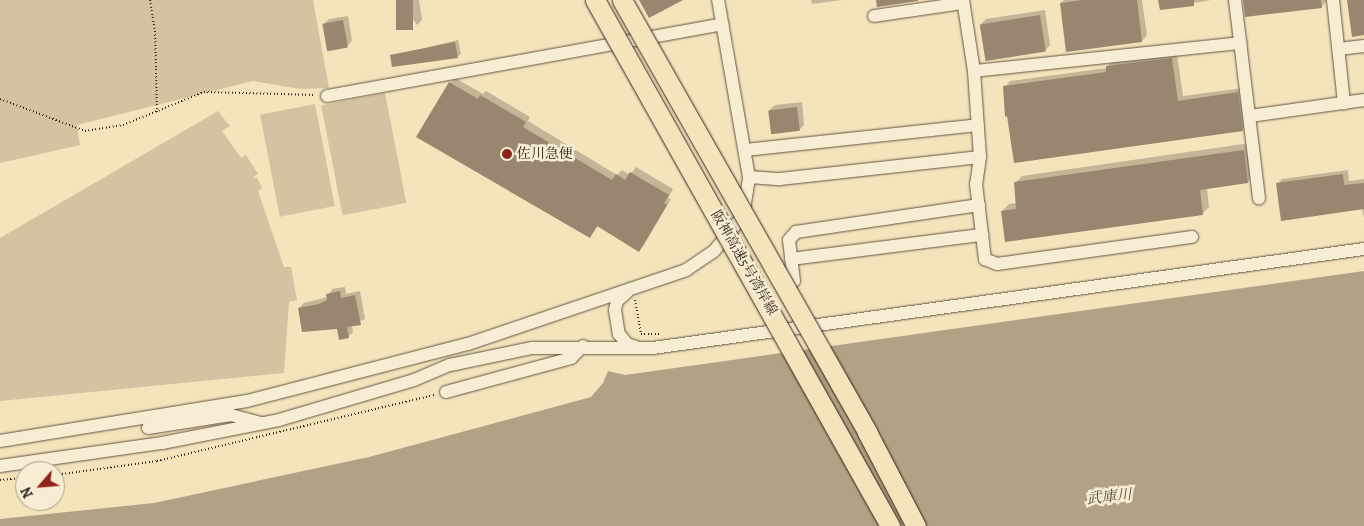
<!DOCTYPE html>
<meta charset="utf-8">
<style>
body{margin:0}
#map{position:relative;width:1364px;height:526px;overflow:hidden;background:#f3e4bc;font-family:Alegreya,"Noto Serif JP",serif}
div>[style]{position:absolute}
.green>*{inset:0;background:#d3c3a0;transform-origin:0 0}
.water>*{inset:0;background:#b2a285}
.shadow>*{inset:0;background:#0003}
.building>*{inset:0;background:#98876e;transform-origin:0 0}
.path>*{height:2px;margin-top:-1px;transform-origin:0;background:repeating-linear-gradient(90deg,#35231a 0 1px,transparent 0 3.5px)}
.roads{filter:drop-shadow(0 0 1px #645342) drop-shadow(0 0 1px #645342)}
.minor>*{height:12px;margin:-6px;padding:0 6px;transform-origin:6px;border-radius:6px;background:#f7edd3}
.bridges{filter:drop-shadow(0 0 1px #35231a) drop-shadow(0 0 1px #35231a)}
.highway-bridge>*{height:19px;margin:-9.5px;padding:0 9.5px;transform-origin:9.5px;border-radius:9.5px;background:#f3e4bc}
.dots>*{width:14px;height:14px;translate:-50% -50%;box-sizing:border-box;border:2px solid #f7edd3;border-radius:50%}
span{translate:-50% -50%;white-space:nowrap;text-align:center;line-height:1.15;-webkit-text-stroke:5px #f7edd3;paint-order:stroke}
.poi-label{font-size:14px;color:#35231a}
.left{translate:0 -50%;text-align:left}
.street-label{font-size:14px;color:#35231a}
.water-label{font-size:15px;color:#614f3f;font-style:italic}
.north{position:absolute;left:15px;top:461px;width:50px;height:50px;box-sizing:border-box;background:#f7edd3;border:1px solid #a99c89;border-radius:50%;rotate:243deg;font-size:14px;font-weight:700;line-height:20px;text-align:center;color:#35231a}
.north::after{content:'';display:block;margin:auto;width:18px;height:22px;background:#8f2418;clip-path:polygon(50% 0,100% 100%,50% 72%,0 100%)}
</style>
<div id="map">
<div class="green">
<i style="clip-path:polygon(0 0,313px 0,329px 88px,300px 89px,253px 81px,77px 125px,80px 145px,0 163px)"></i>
<i style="left:385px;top:93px;width:112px;height:65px;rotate:79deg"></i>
<i style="left:315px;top:104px;width:104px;height:56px;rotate:79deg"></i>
<i style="clip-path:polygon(218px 111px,230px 126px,222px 131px,241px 158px,246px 155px,258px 174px,252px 178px,257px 178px,262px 188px,258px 191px,284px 267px,291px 267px,297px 300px,289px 302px,284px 373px,0 401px,0 238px)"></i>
</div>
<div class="water">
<i style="clip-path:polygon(1364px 271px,1364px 526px,0 526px,0 519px,154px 503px,369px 457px,591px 397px,603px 383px,608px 371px,625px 375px)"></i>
</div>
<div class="shadow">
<i style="clip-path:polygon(398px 0,419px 0,422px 20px,417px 25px)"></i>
<i style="clip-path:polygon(811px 0,842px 0,812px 4px)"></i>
<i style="clip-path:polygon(1064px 0,1142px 0,1147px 35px,1142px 41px,1061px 3px)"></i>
<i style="clip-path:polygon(1159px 0,1211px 0,1161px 9px)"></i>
<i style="clip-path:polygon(1244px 0,1328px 0,1321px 7px)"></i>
<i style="clip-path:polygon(1045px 10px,1050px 45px,1045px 51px,981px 24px,986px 19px)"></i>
<i style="clip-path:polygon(348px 16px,352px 41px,347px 46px,324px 24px,329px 19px)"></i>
<i style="clip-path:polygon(458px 40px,461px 54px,457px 57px,430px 62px,430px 59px,391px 56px)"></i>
<i style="clip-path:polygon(1177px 54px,1183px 96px,1243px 88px,1247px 125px,1242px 130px,1005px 87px,1010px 81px,1107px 68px,1112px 61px)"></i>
<i style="clip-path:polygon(455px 78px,483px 94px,486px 91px,530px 117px,528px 121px,617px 175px,622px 170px,630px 175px,636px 167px,673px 189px,668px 198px,671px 199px,644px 245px,639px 250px,598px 226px,590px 236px,450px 83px)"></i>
<i style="clip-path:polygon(802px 102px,804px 125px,799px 130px,769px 110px,775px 105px)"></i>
<i style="clip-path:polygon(1250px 143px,1255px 175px,1248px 182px,1207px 188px,1209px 207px,1202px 214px,1002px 211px,1009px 204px,1017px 203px,1015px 183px,1022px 176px)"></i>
<i style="clip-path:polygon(1348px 170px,1349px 181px,1364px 179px,1364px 218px,1362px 208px,1277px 184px,1282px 179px)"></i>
<i style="clip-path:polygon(345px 287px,346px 294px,360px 291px,365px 319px,352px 325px,353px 332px,348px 337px,338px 328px,299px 308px,304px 303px,328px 297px,332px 289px)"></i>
</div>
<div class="building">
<i style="left:396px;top:0;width:17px;height:30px"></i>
<i style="clip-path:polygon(639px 0,683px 0,649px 18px)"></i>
<i style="clip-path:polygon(876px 0,918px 0,918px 1px,877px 7px)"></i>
<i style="clip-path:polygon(1082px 0,1137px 0,1142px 42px,1066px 52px,1060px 3px)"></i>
<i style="clip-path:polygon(1158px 0,1194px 0,1194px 6px,1160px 10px)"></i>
<i style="clip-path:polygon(1243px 0,1321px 0,1322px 8px,1245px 17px)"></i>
<i style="clip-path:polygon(1347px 0,1364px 0,1364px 35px,1352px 37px)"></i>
<i style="left:1040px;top:15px;width:37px;height:61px;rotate:81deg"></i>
<i style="left:343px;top:20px;width:28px;height:21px;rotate:80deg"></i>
<i style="clip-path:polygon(455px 42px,458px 58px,392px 67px,390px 55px)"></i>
<i style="clip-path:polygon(1172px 58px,1178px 101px,1238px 92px,1243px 131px,1014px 163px,1007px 116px,1005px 117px,1003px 86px,1106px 72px,1106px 66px)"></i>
<i style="clip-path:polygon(449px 82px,478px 99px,480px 95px,526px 122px,523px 127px,612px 180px,616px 174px,625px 180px,630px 172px,669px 195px,664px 203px,667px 205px,639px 252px,597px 226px,590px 238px,416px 137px)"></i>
<i style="left:797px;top:107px;width:24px;height:29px;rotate:83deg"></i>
<i style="clip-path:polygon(1244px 150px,1248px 183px,1200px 190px,1203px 215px,1005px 242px,1001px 211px,1016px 209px,1014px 182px)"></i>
<i style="clip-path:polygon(1343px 174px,1344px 185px,1364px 183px,1364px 209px,1281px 221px,1276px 183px)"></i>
<i style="clip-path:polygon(340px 291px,341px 298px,355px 295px,361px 325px,347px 327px,349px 338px,339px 340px,337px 329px,302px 332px,298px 308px,319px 304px,327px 300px,326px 294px)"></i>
</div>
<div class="path">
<i style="left:150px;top:0;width:31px;rotate:81deg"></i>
<i style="left:155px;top:31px;width:81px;rotate:88.6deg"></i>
<i style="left:0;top:99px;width:91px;rotate:20.6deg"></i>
<i style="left:85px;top:131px;width:38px;rotate:-9deg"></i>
<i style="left:123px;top:125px;width:87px;rotate:-22.2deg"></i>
<i style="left:204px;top:92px;width:111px;rotate:1.5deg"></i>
<i style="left:635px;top:300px;width:35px;rotate:80deg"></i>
<i style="left:641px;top:334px;width:20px"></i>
<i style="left:55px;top:475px;width:103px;rotate:-7.8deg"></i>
<i style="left:157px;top:461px;width:285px;rotate:-13.4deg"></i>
<i style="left:0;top:480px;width:25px;rotate:-5deg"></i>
</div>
<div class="roads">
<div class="minor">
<i style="left:1235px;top:0;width:200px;rotate:83.1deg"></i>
<i style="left:1333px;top:0;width:104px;rotate:83.9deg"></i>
<i style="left:874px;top:16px;width:90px;rotate:-8.3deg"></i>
<i style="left:1339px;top:49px;width:25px;rotate:-7deg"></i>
<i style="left:974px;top:71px;width:268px;rotate:-6deg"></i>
<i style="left:327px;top:96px;width:402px;rotate:-10.3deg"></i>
<i style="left:1250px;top:116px;width:115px;rotate:-8deg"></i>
<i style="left:745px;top:150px;width:234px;rotate:-6.1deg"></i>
<i style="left:980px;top:157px;width:27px;rotate:98deg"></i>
<i style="left:976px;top:184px;width:76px;rotate:83.2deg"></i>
<i style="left:985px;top:259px;width:13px;rotate:23deg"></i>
<i style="left:997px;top:264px;width:197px;rotate:-7.9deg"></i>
<i style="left:749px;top:177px;width:31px;rotate:4deg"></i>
<i style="left:780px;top:179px;width:201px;rotate:-6.3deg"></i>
<i style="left:980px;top:157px;width:86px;rotate:-94deg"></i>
<i style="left:974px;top:71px;width:72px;rotate:-98.8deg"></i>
<i style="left:791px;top:259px;width:193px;rotate:-7.2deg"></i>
<i style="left:794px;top:281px;width:41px;rotate:-97deg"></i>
<i style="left:789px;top:240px;width:11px;rotate:-49deg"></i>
<i style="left:796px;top:232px;width:185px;rotate:-8.4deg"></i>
<i style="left:627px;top:292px;width:13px;rotate:138deg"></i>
<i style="left:617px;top:301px;width:9px;rotate:103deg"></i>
<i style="left:615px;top:310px;width:24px;rotate:81deg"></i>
<i style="left:619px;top:334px;width:13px;rotate:51deg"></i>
<i style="left:627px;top:344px;width:9px;rotate:18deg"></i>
<i style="left:446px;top:392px;width:130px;rotate:-15.2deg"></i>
<i style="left:571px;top:358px;width:17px;rotate:-45deg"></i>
<i style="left:148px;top:428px;width:84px;rotate:-8.9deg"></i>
<i style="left:231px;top:415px;width:30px;rotate:15deg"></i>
<i style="left:0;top:441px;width:250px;rotate:-9.2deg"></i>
<i style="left:247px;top:401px;width:228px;rotate:-14.5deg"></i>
<i style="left:468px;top:344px;width:230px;rotate:-18.7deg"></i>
<i style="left:686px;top:270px;width:34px;rotate:-34deg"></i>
<i style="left:714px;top:251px;width:45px;rotate:-50.4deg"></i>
<i style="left:743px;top:216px;width:39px;rotate:-81deg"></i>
<i style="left:749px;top:177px;width:180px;rotate:-99.9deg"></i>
<i style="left:0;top:466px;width:164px;rotate:-8.1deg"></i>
<i style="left:162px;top:443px;width:119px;rotate:-11.1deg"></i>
<i style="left:279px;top:420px;width:141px;rotate:-16.5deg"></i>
<i style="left:414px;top:380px;width:39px;rotate:-23deg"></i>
<i style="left:450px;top:365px;width:84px;rotate:-11.7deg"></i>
<i style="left:532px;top:348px;width:121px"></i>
<i style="left:653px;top:348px;width:718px;rotate:-7.93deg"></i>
</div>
</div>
<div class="bridges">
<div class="highway-bridge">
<i style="left:595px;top:0;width:603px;rotate:60.71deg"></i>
<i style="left:622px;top:0;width:497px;rotate:60.4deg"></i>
<i style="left:867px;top:432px;width:106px;rotate:62.5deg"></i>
</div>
</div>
<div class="dots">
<i style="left:507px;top:154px;background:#8f2418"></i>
</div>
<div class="poi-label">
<span class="left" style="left:517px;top:154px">佐川急便</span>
</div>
<div class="street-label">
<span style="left:744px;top:263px;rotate:60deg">阪神高速5号湾岸線</span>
</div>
<div class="water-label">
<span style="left:1109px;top:497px;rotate:-6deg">武庫川</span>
</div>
<div class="north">N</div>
</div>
